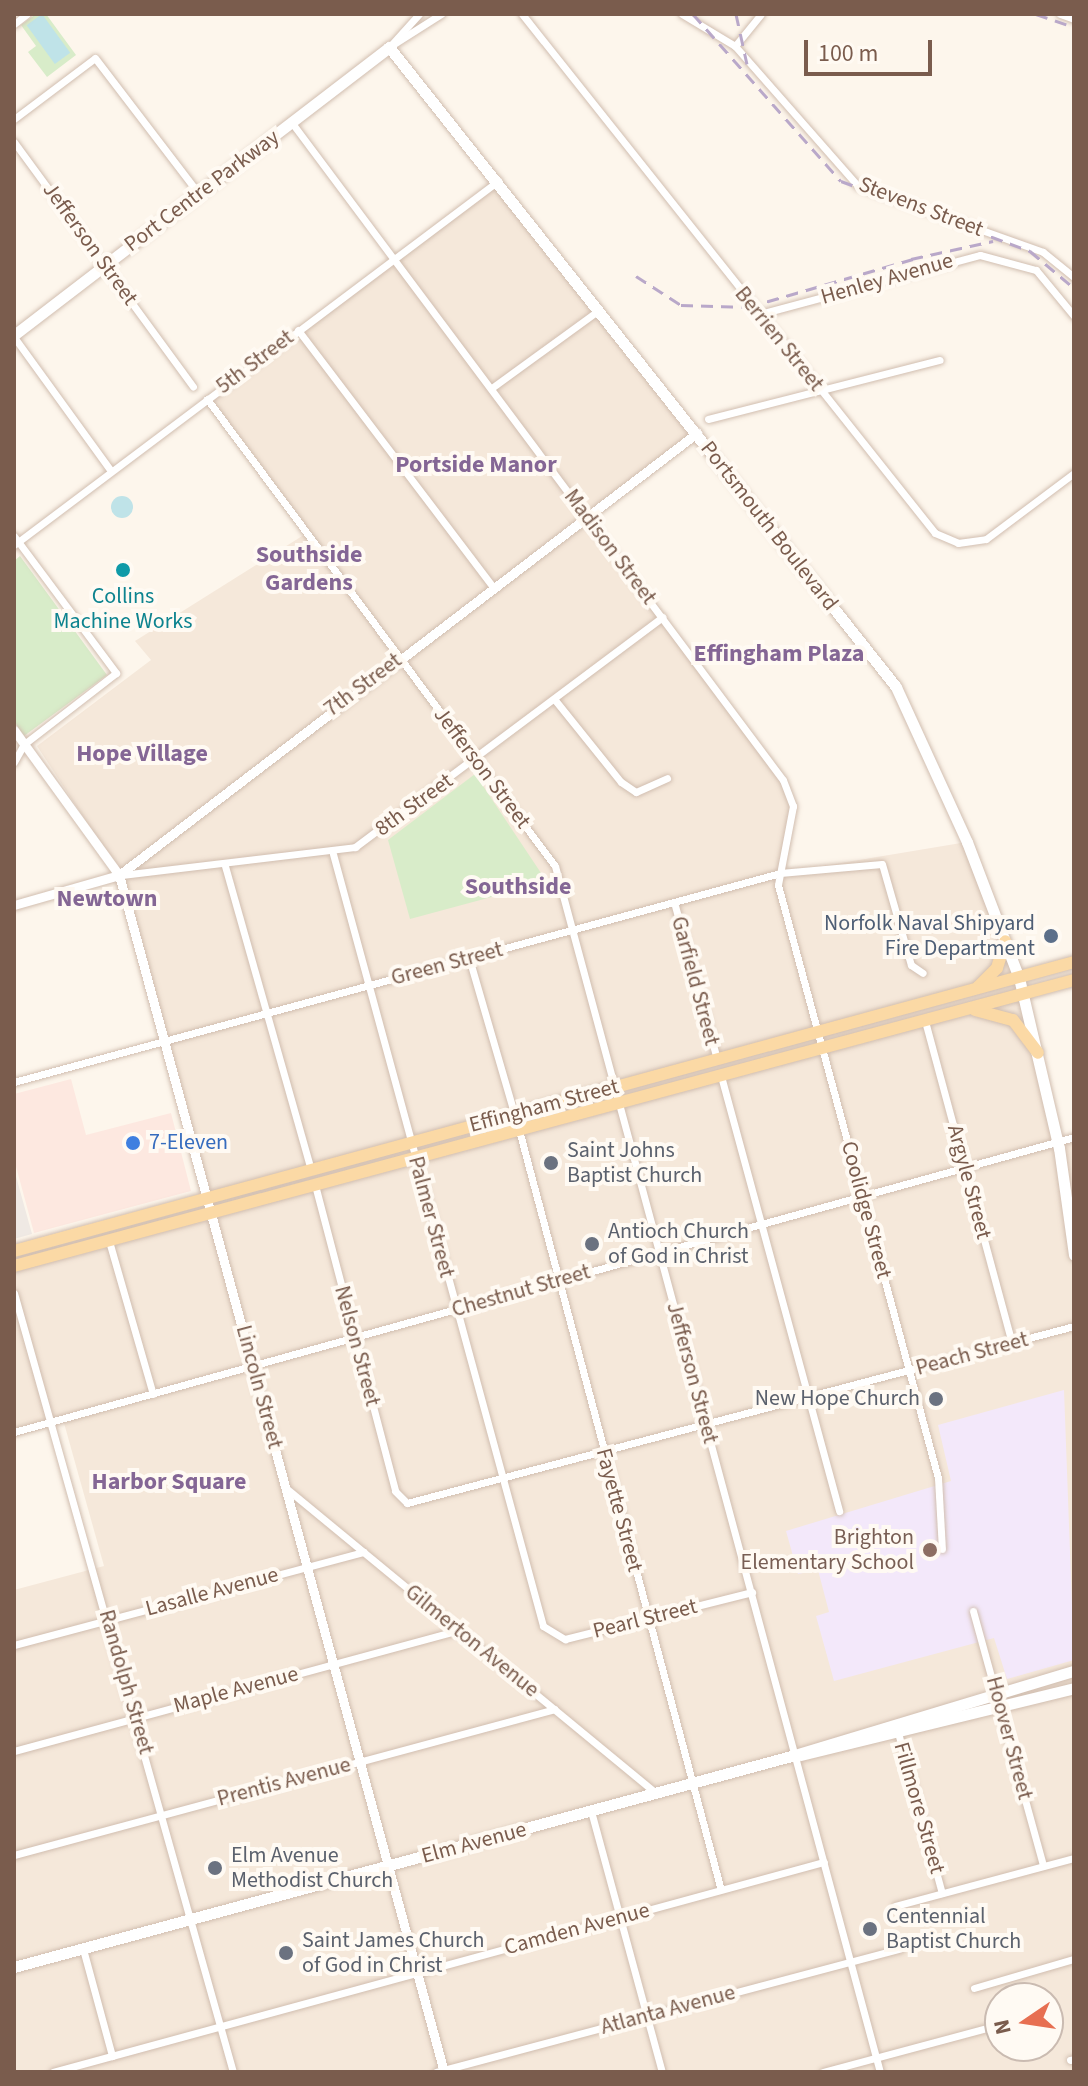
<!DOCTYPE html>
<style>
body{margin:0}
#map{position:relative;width:1088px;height:2086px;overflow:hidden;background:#fdf6ec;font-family:"Source Sans 3",sans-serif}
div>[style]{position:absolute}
.residential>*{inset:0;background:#f5e8da}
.commercial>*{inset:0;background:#fde8e0}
.industrial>*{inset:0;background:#efe9e4}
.education>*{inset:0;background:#f3e8fa}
.green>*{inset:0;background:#d8ecc9}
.water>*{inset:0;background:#bfe3e8;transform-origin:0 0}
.round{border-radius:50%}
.roads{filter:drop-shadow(0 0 2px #d1beb0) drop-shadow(0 0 2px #d1beb0)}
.minor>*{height:7px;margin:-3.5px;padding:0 3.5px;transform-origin:3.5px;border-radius:3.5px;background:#fff}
.tertiary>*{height:9px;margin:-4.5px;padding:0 4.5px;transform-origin:4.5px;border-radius:4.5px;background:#fff}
.secondary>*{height:11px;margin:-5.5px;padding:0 5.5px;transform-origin:5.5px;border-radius:5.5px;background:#fff}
.primary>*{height:12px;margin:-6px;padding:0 6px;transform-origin:6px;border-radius:6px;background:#fbd9a5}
.rail>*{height:3px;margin-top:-1.5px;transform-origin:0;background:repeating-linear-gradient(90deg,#b9a8c9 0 12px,transparent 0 20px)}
.dots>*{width:22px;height:22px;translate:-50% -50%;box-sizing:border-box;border:4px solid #fffaf3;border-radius:50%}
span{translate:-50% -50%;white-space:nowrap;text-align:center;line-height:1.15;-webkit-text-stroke:8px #fffaf3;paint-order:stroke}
.street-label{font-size:22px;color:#7a5c4d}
.culture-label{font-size:22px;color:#0d838f}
.service-label{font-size:22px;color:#4e5e75}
.right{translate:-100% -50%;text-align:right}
.shop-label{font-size:22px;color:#366cbe}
.left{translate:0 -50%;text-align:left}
.worship-label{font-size:22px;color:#5b616d}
.education-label{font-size:22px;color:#785e54}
.neighbourhood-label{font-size:24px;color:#846695;font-weight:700}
.frame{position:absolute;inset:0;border:16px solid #7a5c4d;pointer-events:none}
.north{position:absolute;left:984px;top:1982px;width:80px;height:80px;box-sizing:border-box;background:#fffaf3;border:2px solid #cabbb1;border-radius:50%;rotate:257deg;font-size:22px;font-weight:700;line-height:32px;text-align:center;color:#7a5c4d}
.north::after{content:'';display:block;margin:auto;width:28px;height:36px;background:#e76f51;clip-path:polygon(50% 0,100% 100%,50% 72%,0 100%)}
.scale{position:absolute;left:804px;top:40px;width:128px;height:36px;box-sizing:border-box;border:4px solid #7a5c4d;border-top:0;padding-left:10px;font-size:24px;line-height:28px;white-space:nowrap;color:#7a5c4d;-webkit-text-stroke:6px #fffaf3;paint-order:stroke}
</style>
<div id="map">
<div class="residential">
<i style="clip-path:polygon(evenodd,498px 181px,697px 433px,587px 516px,783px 780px,793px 806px,781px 873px,967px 842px,999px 924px,1058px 1140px,1074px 1136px,1074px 2072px,14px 2072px,14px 1590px,104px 1566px,64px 1423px,14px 1437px,14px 1258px,207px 1207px,118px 870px,37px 746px,151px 660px,135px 641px,307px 533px,207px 399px,498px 181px,1000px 1998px,1048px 1998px,1048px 2046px,1000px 2046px,1000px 1998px)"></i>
</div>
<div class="commercial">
<i style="clip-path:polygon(71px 1079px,86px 1135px,171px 1113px,191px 1191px,34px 1233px,14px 1159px,14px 1094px)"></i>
</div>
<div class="industrial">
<i style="clip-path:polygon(14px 1169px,32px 1234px,14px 1239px)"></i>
</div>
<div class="education">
<i style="clip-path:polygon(1064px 1390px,1074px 1660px,1007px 1679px,994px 1638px,834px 1681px,816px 1616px,829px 1612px,818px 1570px,798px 1574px,786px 1531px,951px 1481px,938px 1425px)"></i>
</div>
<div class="green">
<i style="clip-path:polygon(36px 14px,46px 14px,76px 55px,47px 77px,28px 52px,36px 46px,21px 25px)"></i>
<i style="clip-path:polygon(20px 556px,107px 675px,24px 736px,14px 721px,14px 561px)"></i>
<i style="clip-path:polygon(475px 774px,547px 882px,410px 919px,388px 840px)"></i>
</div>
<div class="water">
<i style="left:42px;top:14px;width:48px;height:19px;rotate:54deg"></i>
<i class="round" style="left:111px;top:496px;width:22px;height:22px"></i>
</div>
<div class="roads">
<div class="minor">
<i style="left:522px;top:14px;width:663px;rotate:51.49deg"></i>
<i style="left:935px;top:533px;width:25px;rotate:23deg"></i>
<i style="left:958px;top:543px;width:28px;rotate:-8deg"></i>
<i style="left:986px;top:539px;width:110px;rotate:-36.9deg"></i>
<i style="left:682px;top:14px;width:62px;rotate:31.1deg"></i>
<i style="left:735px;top:46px;width:186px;rotate:48.7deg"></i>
<i style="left:858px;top:186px;width:196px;rotate:19.6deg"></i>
<i style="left:1043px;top:252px;width:40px;rotate:39deg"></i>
<i style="left:1060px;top:14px;width:15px;rotate:20deg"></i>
<i style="left:14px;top:24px;width:16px;rotate:-38deg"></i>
<i style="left:391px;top:45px;width:42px;rotate:-47.9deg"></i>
<i style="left:735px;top:46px;width:41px;rotate:-50.9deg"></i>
<i style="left:389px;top:47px;width:62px;rotate:-32.4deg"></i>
<i style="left:14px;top:119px;width:101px;rotate:-37deg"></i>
<i style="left:95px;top:58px;width:171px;rotate:52.6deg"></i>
<i style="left:292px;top:123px;width:820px;rotate:53.23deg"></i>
<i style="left:783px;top:780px;width:28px;rotate:69deg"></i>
<i style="left:793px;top:806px;width:80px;rotate:100.8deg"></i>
<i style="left:778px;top:885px;width:614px;rotate:74.9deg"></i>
<i style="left:938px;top:1478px;width:71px;rotate:86.8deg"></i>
<i style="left:14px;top:142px;width:303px;rotate:53.8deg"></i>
<i style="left:760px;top:314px;width:228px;rotate:-15deg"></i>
<i style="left:980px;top:255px;width:58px;rotate:15deg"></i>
<i style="left:1036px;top:270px;width:60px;rotate:50.4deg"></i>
<i style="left:298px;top:330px;width:323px;rotate:52.8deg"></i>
<i style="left:14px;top:337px;width:165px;rotate:54.1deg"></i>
<i style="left:493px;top:387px;width:131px;rotate:-36deg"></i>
<i style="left:207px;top:399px;width:582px;rotate:53.31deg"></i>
<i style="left:555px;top:866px;width:1249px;rotate:74.92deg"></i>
<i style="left:708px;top:419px;width:239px;rotate:-14.3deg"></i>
<i style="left:14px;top:536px;width:171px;rotate:53.3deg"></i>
<i style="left:116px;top:673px;width:116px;rotate:142.3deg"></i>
<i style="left:24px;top:744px;width:21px;rotate:119deg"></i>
<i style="left:14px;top:545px;width:606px;rotate:-36.95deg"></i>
<i style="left:555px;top:700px;width:105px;rotate:51.2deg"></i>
<i style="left:621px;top:782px;width:18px;rotate:34deg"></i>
<i style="left:636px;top:792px;width:34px;rotate:-24deg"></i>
<i style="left:333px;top:854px;width:800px;rotate:74.78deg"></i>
<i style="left:543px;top:1626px;width:26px;rotate:31deg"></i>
<i style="left:565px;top:1639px;width:193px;rotate:-14.1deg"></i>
<i style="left:225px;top:866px;width:316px;rotate:74.2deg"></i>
<i style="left:121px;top:875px;width:236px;rotate:-6.8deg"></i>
<i style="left:355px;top:847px;width:384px;rotate:-36.8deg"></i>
<i style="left:674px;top:902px;width:163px;rotate:74.7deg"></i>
<i style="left:469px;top:958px;width:161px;rotate:73.8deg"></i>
<i style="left:925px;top:1021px;width:334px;rotate:74.9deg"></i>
<i style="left:721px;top:1076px;width:451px;rotate:74.8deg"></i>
<i style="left:14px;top:1082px;width:794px;rotate:-15.26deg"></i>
<i style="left:780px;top:873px;width:102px;rotate:-5deg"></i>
<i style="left:882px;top:864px;width:105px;rotate:74deg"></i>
<i style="left:911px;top:965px;width:14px;rotate:34deg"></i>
<i style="left:519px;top:1130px;width:786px;rotate:75.12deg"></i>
<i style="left:315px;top:1185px;width:316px;rotate:75.3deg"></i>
<i style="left:395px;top:1491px;width:17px;rotate:45deg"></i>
<i style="left:407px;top:1503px;width:690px;rotate:-14.86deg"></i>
<i style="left:109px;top:1241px;width:159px;rotate:74deg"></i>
<i style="left:14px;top:1293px;width:809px;rotate:74.3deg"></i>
<i style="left:14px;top:1432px;width:1100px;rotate:-15.55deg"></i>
<i style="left:287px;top:1489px;width:478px;rotate:39.5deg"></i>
<i style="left:973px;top:1611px;width:264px;rotate:74.6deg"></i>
<i style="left:14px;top:1645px;width:362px;rotate:-14.9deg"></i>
<i style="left:897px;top:1729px;width:170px;rotate:74.7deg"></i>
<i style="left:14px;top:1751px;width:461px;rotate:-15.2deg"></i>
<i style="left:591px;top:1811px;width:270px;rotate:74.8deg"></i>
<i style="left:14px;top:1855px;width:560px;rotate:-15.1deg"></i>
<i style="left:895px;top:1906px;width:185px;rotate:-15deg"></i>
<i style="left:83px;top:1949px;width:111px;rotate:74.8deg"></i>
<i style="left:974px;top:1988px;width:104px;rotate:-16.2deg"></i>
<i style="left:1070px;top:2060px;width:4px;rotate:-14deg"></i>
<i style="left:53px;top:2072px;width:799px;rotate:-15.24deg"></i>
<i style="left:436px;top:2072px;width:481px;rotate:-14.9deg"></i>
<i style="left:823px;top:2072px;width:182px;rotate:-15deg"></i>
</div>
<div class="tertiary">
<i style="left:14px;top:730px;width:179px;rotate:54.1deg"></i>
<i style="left:119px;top:875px;width:1240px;rotate:74.81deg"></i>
<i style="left:14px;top:905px;width:109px;rotate:-15.9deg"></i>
<i style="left:119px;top:875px;width:728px;rotate:-37.41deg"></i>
</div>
<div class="secondary">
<i style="left:14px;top:335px;width:473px;rotate:-37.5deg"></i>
<i style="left:389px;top:47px;width:816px;rotate:51.61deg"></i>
<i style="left:896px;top:687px;width:170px;rotate:65.4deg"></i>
<i style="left:967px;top:842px;width:146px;rotate:69.1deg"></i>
<i style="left:1019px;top:978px;width:175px;rotate:76.8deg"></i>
<i style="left:1059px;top:1148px;width:108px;rotate:82deg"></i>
<i style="left:800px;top:1755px;width:282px;rotate:-13.7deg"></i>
<i style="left:14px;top:1967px;width:809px;rotate:-15.19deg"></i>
<i style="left:795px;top:1755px;width:291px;rotate:-16.8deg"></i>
</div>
<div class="primary">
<i style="left:977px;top:988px;width:28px;rotate:-45deg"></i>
<i style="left:997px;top:968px;width:28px;rotate:-73deg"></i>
<i style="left:975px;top:1010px;width:39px;rotate:15deg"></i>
<i style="left:1013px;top:1020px;width:41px;rotate:52.9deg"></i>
<i style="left:14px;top:1251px;width:1099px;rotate:-15.25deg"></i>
<i style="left:14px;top:1266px;width:1098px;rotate:-15.1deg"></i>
</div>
</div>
<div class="rail">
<i style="left:693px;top:14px;width:223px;rotate:48.5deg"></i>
<i style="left:841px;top:181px;width:202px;rotate:20.3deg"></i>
<i style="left:1030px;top:251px;width:57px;rotate:40.1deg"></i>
<i style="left:736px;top:14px;width:51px;rotate:77.6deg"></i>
<i style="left:1036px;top:14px;width:39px;rotate:19deg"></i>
<i style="left:911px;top:259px;width:84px;rotate:-12.4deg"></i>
<i style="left:636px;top:276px;width:54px;rotate:32.8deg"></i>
<i style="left:681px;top:305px;width:67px;rotate:1.7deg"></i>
<i style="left:748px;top:307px;width:179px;rotate:-16.2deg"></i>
</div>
<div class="dots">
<i style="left:123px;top:570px;background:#0f9aa8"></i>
<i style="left:1051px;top:936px;background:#5c6f8a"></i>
<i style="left:133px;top:1143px;background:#3f7fe0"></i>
<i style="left:551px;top:1163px;background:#6b7280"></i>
<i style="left:592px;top:1244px;background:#6b7280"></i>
<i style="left:936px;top:1399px;background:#6b7280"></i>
<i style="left:930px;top:1550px;background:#8d6e63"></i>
<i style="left:215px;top:1868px;background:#6b7280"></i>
<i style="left:870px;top:1929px;background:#6b7280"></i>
<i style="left:286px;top:1953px;background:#6b7280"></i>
</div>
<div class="street-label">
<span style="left:202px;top:191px;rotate:-37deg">Port Centre Parkway</span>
<span style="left:921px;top:207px;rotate:21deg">Stevens Street</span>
<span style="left:90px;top:244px;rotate:54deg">Jefferson Street</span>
<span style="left:887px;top:279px;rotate:-16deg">Henley Avenue</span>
<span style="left:779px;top:339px;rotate:51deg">Berrien Street</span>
<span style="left:255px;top:362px;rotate:-37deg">5th Street</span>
<span style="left:769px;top:526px;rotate:52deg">Portsmouth Boulevard</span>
<span style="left:610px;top:547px;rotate:53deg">Madison Street</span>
<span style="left:363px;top:685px;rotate:-37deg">7th Street</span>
<span style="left:482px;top:768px;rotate:53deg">Jefferson Street</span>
<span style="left:414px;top:805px;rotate:-36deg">8th Street</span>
<span style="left:447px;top:964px;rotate:-15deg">Green Street</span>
<span style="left:695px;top:981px;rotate:75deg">Garfield Street</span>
<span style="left:544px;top:1106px;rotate:-15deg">Effingham Street</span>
<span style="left:969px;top:1182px;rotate:75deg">Argyle Street</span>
<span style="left:866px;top:1210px;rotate:75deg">Coolidge Street</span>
<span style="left:431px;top:1217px;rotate:75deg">Palmer Street</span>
<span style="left:521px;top:1291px;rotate:-16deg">Chestnut Street</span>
<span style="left:357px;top:1346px;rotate:75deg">Nelson Street</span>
<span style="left:972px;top:1354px;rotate:-15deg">Peach Street</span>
<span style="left:692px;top:1373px;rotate:75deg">Jefferson Street</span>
<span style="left:259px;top:1387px;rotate:75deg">Lincoln Street</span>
<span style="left:619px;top:1510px;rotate:75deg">Fayette Street</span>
<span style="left:212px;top:1592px;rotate:-15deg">Lasalle Avenue</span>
<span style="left:645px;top:1619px;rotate:-14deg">Pearl Street</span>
<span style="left:472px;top:1641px;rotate:39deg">Gilmerton Avenue</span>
<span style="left:126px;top:1682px;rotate:74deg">Randolph Street</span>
<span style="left:236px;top:1690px;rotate:-15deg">Maple Avenue</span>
<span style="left:1009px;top:1738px;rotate:75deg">Hoover Street</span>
<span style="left:284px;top:1782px;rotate:-15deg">Prentis Avenue</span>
<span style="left:919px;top:1808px;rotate:74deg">Fillmore Street</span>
<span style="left:474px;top:1843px;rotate:-15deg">Elm Avenue</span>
<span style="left:577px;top:1929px;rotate:-15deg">Camden Avenue</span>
<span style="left:668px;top:2010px;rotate:-15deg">Atlanta Avenue</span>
</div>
<div class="culture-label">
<span style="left:123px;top:609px">Collins<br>Machine Works</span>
</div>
<div class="service-label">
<span class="right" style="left:1035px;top:936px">Norfolk Naval Shipyard<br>Fire Department</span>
</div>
<div class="shop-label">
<span class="left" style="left:149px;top:1143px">7-Eleven</span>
</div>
<div class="worship-label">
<span class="left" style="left:567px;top:1163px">Saint Johns<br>Baptist Church</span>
<span class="left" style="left:608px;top:1244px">Antioch Church<br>of God in Christ</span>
<span class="right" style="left:920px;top:1399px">New Hope Church</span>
<span class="left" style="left:231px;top:1868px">Elm Avenue<br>Methodist Church</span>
<span class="left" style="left:886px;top:1929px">Centennial<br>Baptist Church</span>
<span class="left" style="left:302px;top:1953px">Saint James Church<br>of God in Christ</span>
</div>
<div class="education-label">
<span class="right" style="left:914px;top:1550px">Brighton<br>Elementary School</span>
</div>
<div class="neighbourhood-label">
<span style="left:476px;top:465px">Portside Manor</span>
<span style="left:309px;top:569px">Southside<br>Gardens</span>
<span style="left:779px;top:654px">Effingham Plaza</span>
<span style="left:142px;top:754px">Hope Village</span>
<span style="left:518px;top:887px">Southside</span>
<span style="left:107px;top:899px">Newtown</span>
<span style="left:169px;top:1482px">Harbor Square</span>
</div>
<div class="frame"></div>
<div class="north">N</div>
<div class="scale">100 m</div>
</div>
